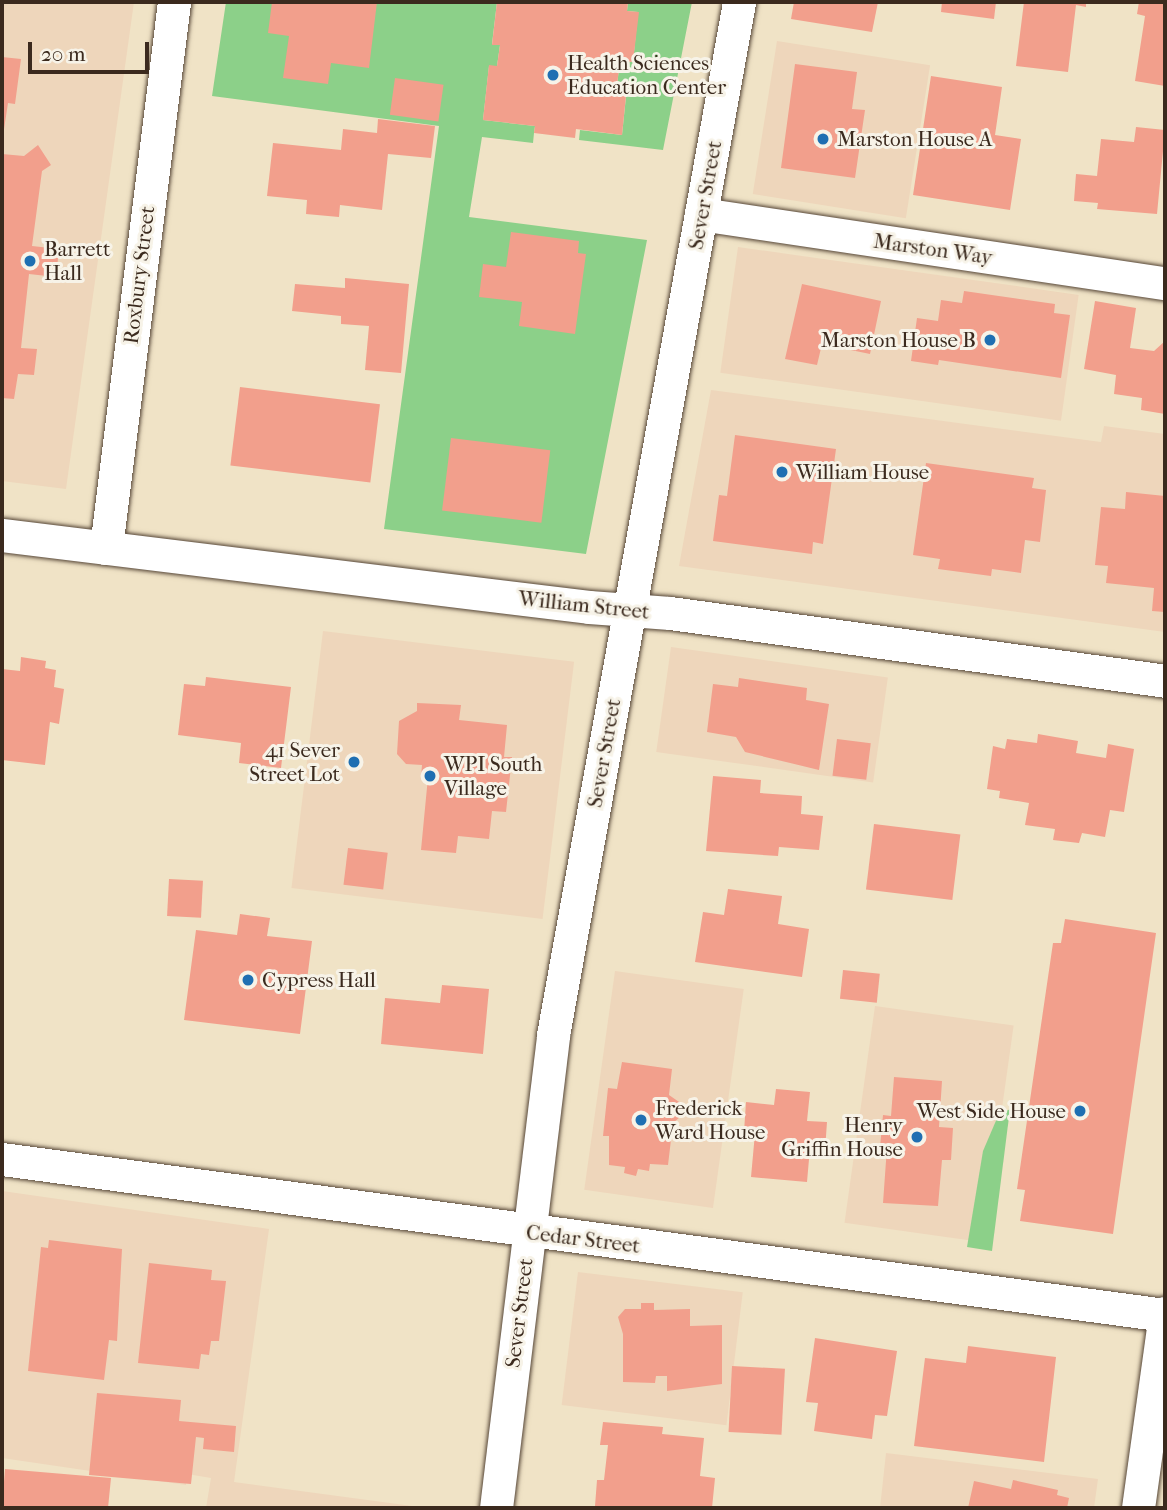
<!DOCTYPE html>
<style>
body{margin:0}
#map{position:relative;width:1167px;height:1510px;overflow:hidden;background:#f0e3c6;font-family:"IM FELL French Canon",serif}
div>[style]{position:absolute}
.built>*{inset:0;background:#eed6bb;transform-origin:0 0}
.green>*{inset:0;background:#8cd089}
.building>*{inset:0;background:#f29f8c;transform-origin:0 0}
.roads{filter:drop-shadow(0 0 2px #564637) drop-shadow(0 0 2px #564637)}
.minor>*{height:33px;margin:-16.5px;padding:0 16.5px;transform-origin:16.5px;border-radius:16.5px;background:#fff}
.dots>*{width:19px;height:19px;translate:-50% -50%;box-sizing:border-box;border:4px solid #f7f3e8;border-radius:50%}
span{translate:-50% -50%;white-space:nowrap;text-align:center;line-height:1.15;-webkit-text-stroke:6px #f7f3e8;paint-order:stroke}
.poi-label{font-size:21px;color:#3b2a1e}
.left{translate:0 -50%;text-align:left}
.right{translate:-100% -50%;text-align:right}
.street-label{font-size:21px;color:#3b2a1e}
.frame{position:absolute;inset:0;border:4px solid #3b2a1e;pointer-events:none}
.scale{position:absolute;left:28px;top:42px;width:121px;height:32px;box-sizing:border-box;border:4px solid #3b2a1e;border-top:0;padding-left:9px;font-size:21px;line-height:24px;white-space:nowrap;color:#3b2a1e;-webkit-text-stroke:5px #f7f3e8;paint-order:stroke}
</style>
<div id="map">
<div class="built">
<i style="clip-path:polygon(2px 2px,134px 2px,66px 489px,2px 481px)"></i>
<i style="left:777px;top:41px;width:155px;height:155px;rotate:9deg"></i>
<i style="left:738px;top:247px;width:344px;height:127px;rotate:8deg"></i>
<i style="clip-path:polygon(711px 390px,1101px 442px,1104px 426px,1165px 434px,1165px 632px,679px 566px)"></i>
<i style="left:323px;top:631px;width:253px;height:259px;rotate:7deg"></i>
<i style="left:671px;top:647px;width:219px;height:106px;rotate:8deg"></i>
<i style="left:615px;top:971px;width:130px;height:221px;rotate:8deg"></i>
<i style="left:875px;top:1006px;width:140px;height:219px;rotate:8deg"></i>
<i style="clip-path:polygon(2px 1191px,269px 1229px,234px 1482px,427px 1508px,206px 1508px,211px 1478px,187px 1474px,186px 1485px,2px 1458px)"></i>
<i style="left:578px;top:1272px;width:166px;height:134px;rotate:7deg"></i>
<i style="clip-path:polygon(886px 1453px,1098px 1479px,1094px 1508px,880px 1508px)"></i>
</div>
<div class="green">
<i style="clip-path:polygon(226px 2px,497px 2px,492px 44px,500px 45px,497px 66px,489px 66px,483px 120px,535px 126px,534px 133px,533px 143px,482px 137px,469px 217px,647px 240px,586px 554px,384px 529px,439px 126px,212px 96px)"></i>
<i style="clip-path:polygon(628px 2px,692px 2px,663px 150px,579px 140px,580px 130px,622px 135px,627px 87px,617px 85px,620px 61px,633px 62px,638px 12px,627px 11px)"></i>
<i style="clip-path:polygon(1010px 1109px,992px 1251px,967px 1247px,983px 1151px,998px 1116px)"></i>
</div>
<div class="building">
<i style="clip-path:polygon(272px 2px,377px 2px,369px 68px,331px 63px,328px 84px,283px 78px,289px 36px,268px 33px)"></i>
<i style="clip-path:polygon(497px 2px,628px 2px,627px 11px,639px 12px,633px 62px,620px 61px,617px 85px,627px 86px,622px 135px,576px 129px,575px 138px,534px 133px,535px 126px,483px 120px,489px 65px,497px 66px,500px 45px,492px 45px)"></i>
<i style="clip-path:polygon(794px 2px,878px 2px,872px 32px,791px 19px)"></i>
<i style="clip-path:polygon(942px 2px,996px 2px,994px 19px,941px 12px)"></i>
<i style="clip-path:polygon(1024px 2px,1086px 2px,1086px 7px,1076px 5px,1068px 72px,1016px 66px)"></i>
<i style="clip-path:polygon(1139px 2px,1165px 2px,1165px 86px,1135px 81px,1145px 16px,1137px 14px)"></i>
<i style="clip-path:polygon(2px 57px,21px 59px,15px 104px,8px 103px,3px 136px)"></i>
<i style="clip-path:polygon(795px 64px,857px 72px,852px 109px,865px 110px,855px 178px,781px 168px)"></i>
<i style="clip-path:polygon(931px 76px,1002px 87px,995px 135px,1021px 139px,1010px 210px,913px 195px)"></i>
<i style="left:395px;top:78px;width:49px;height:37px;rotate:8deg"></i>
<i style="clip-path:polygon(378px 119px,435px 126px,431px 158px,388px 154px,382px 210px,340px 205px,339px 217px,306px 214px,307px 200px,267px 196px,273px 143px,341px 150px,343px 129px,377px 133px)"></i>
<i style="clip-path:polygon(1136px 127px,1165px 130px,1157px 214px,1097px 209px,1098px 203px,1074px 201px,1076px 174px,1097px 176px,1101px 139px,1134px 142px)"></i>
<i style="clip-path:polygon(38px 145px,51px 165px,42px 171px,32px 246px,59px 249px,56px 277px,29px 274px,21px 348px,37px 349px,34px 375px,18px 374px,14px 399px,2px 398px,2px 154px,24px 156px)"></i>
<i style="clip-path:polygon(511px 232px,579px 241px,578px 253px,586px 254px,575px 334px,519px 326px,522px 302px,479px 297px,483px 264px,506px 267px)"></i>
<i style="clip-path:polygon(345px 278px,409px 284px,401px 373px,365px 370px,369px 326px,341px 324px,341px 316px,292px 311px,295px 284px,345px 288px)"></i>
<i style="clip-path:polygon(802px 284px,881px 301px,870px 354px,822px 344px,817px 365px,785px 359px)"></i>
<i style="clip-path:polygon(964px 291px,1055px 304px,1054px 313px,1070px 315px,1061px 378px,939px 360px,938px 365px,911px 361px,917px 318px,938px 321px,941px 300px,962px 303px)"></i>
<i style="clip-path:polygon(1095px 301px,1136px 308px,1130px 348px,1154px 351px,1165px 341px,1165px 414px,1141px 410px,1142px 398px,1114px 394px,1116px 375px,1084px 369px)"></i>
<i style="left:240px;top:387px;width:141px;height:79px;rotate:7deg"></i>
<i style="clip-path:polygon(735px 435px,836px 449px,823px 544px,813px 542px,812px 554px,713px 541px,719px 495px,727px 496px)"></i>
<i style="left:451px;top:438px;width:100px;height:73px;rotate:7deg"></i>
<i style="clip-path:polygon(926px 463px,1034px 478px,1032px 488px,1046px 490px,1040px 542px,1025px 540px,1021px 573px,992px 569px,991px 576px,938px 569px,940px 559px,913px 555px)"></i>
<i style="clip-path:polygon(1126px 492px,1165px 496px,1165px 612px,1152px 611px,1154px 588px,1106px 583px,1108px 566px,1095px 565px,1101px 507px,1125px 509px)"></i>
<i style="clip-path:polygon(21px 657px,46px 661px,45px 668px,56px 670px,54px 687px,64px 689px,59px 724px,50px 722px,45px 765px,2px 760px,2px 669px,20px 671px)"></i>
<i style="clip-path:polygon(206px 677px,291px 687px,281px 768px,239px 763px,241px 743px,178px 735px,184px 684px,205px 686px)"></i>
<i style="clip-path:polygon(739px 678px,807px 688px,806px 700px,829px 704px,819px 770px,745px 752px,736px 737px,707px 732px,713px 684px,738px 687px)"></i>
<i style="clip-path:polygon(417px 703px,461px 705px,459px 720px,507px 725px,504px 757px,512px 757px,506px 812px,492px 811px,489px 839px,458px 836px,456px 853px,421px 850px,428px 777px,421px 777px,422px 765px,406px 764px,397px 754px,399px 721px,417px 711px)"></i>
<i style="clip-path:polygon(1038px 734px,1078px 741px,1076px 753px,1106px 758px,1108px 744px,1134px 749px,1124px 812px,1110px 810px,1105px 837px,1082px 833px,1079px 843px,1053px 840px,1055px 829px,1025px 825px,1029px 803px,999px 798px,1000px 791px,987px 789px,993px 746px,1005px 749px,1007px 739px,1037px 743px)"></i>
<i style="left:837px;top:739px;width:34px;height:37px;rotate:7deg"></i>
<i style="clip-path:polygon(713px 776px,761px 780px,760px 793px,802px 796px,801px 814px,823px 816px,819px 850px,779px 847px,778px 856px,706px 851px)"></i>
<i style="left:874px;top:824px;width:87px;height:66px;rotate:7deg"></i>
<i style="left:348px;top:848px;width:40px;height:37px;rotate:7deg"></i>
<i style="left:169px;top:879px;width:34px;height:37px;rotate:3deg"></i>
<i style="clip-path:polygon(728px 889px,782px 896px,778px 924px,809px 929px,802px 977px,695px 962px,703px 912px,724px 915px)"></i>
<i style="clip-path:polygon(240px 914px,270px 918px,267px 936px,312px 941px,300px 1034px,184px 1020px,196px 930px,237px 935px)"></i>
<i style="clip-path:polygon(1065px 919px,1156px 933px,1113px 1234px,1020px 1221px,1025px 1190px,1017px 1189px,1053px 943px,1061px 943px)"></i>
<i style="left:843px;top:970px;width:37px;height:29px;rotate:6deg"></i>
<i style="clip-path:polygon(442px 985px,489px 989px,483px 1054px,381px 1044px,385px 998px,440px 1003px)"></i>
<i style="clip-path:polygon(622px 1062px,672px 1069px,669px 1095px,682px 1104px,680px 1117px,673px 1123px,668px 1165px,650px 1164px,649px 1171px,638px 1169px,636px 1176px,624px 1173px,625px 1167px,609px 1165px,609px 1136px,603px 1136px,608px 1088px,617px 1089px)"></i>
<i style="clip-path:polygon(894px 1077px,942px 1081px,939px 1127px,953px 1128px,951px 1160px,942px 1160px,938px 1206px,883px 1203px,887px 1147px,880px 1147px,883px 1115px,891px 1116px)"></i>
<i style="clip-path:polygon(776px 1089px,810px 1092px,807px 1121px,827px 1122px,825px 1150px,810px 1148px,807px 1182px,751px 1177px,755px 1133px,744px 1132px,746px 1102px,774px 1105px)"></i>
<i style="clip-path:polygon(49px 1240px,122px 1249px,117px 1341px,109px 1340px,104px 1380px,28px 1371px,41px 1247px,48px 1248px)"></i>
<i style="clip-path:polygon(149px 1263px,212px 1270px,211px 1280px,226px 1281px,219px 1341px,211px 1341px,209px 1355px,201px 1354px,199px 1369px,138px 1363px)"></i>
<i style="clip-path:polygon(641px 1303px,654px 1303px,654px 1310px,690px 1309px,690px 1326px,722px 1325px,722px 1384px,667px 1391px,667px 1376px,656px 1376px,655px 1383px,623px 1382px,623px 1334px,618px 1317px,625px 1309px,641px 1309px)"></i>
<i style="clip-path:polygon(815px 1338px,897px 1351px,887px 1416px,875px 1415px,872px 1439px,814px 1431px,818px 1403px,806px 1402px)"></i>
<i style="clip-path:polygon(968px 1346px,1056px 1357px,1044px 1462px,914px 1446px,925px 1358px,966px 1363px)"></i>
<i style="left:732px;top:1366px;width:53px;height:66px;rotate:3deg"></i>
<i style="clip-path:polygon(97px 1393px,181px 1400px,179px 1421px,236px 1426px,234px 1452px,203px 1449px,204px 1438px,196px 1437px,191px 1484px,89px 1475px)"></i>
<i style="clip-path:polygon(603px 1422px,663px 1427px,662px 1434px,704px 1438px,700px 1476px,715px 1478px,712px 1508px,595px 1506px,597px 1480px,604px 1480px,608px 1445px,600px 1445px)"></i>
<i style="clip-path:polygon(5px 1469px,111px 1478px,108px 1508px,2px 1508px)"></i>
<i style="clip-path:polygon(1013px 1480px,1058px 1490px,1057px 1495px,1069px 1498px,1067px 1508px,968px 1508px,974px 1481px,1011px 1489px)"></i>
</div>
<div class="roads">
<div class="minor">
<i style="left:701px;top:214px;width:469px;rotate:8.5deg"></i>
<i style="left:2px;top:535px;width:591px;rotate:6.99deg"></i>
<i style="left:589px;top:607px;width:81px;rotate:4.2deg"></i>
<i style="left:670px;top:613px;width:500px;rotate:7.8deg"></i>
<i style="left:106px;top:548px;width:550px;rotate:-82.9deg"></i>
<i style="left:2px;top:1159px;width:1173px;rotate:7.64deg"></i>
<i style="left:496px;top:1508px;width:476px;rotate:-83.1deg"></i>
<i style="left:553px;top:1035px;width:1050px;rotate:-79.79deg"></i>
<i style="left:1138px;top:1508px;width:197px;rotate:-82.1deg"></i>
</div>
</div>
<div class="dots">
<i style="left:553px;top:75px;background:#1f6fb2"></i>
<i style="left:823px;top:139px;background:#1f6fb2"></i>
<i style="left:30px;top:261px;background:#1f6fb2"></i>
<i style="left:990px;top:340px;background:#1f6fb2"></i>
<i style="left:782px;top:472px;background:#1f6fb2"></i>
<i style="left:354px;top:762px;background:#1f6fb2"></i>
<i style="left:430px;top:776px;background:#1f6fb2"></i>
<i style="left:248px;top:980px;background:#1f6fb2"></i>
<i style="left:1080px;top:1111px;background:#1f6fb2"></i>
<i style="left:641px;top:1120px;background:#1f6fb2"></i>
<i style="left:917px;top:1137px;background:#1f6fb2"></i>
</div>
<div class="poi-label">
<span class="left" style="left:567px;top:75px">Health Sciences<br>Education Center</span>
<span class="left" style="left:837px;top:139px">Marston House A</span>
<span class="left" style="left:44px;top:261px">Barrett<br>Hall</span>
<span class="right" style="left:976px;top:340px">Marston House B</span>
<span class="left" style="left:796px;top:472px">William House</span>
<span class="right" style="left:340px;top:762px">41 Sever<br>Street Lot</span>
<span class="left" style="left:444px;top:776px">WPI South<br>Village</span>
<span class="left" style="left:262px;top:980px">Cypress Hall</span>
<span class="left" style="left:655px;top:1120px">Frederick<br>Ward House</span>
<span class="right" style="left:1066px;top:1111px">West Side House</span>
<span class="right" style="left:903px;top:1137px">Henry<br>Griffin House</span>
</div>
<div class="street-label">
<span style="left:705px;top:195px;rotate:-80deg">Sever Street</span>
<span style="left:933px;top:249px;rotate:8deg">Marston Way</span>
<span style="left:139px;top:275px;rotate:-83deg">Roxbury Street</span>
<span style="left:584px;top:605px;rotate:6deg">William Street</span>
<span style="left:604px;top:753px;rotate:-80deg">Sever Street</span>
<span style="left:583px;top:1239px;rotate:7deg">Cedar Street</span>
<span style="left:519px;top:1313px;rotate:-83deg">Sever Street</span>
</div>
<div class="frame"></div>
<div class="scale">20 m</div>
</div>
